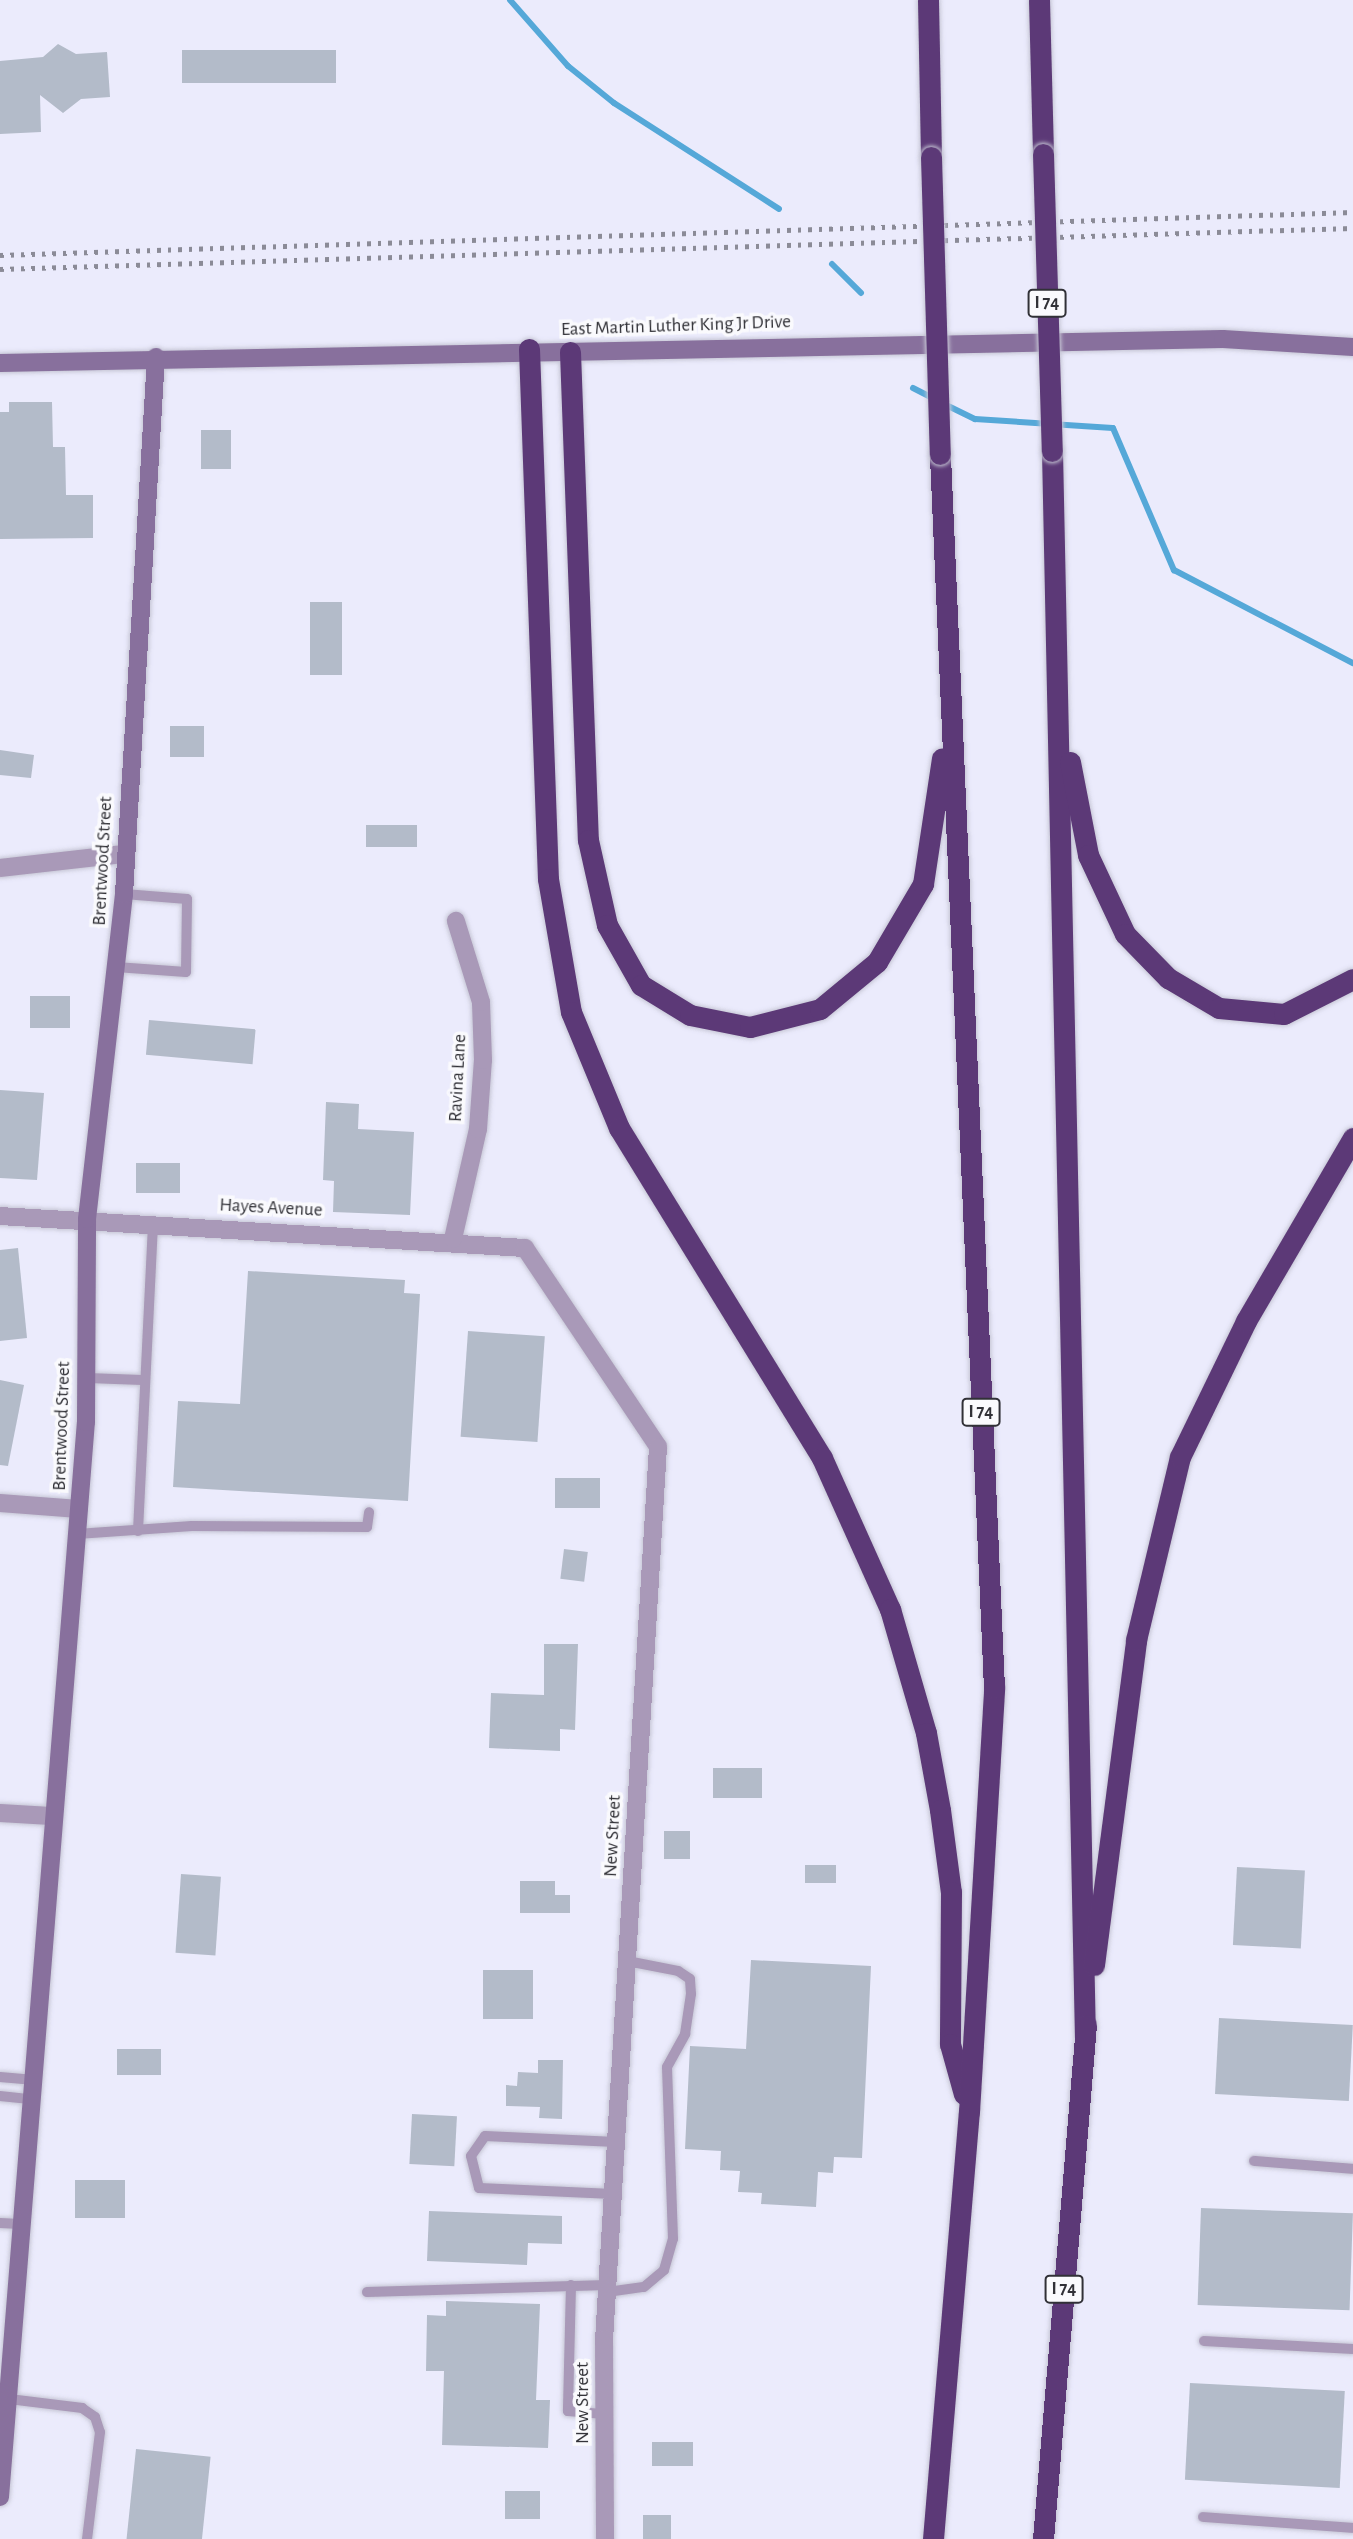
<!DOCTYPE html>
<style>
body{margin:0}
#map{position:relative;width:1353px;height:2539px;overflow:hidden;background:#ebebfc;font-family:"Alegreya Sans",sans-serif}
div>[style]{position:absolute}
.stream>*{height:6px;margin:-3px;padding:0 3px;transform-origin:3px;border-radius:3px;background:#55a8d8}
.building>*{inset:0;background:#b3bbc9;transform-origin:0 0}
.roads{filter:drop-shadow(0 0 2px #c6c6d5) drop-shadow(0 0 2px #c6c6d5)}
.lane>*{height:10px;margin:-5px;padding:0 5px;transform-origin:5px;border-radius:5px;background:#a999b8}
.street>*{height:18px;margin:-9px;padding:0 9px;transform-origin:9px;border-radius:9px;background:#a999b8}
.secondary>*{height:18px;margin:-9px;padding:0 9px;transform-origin:9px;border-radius:9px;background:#88709d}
.highway>*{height:21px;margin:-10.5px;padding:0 10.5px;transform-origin:10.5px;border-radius:10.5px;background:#5c3977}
.rail>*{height:5px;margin-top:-2.5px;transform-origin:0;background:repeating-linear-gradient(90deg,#8b8b97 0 3.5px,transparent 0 10.5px)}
.bridges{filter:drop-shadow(0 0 2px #c6c6d5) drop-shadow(0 0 2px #c6c6d5)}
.highway-bridge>*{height:21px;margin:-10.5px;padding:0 10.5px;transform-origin:10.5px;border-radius:10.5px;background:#5c3977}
span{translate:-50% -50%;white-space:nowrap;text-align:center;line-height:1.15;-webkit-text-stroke:7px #fafafd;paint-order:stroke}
.shield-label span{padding:2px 5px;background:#fafafd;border:2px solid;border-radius:5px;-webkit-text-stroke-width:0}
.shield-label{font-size:18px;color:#313137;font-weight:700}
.street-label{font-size:19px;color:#313137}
</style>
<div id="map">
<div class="stream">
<i style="left:510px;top:0;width:88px;rotate:48.7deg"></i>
<i style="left:568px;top:66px;width:59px;rotate:38.8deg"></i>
<i style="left:614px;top:103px;width:196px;rotate:32.7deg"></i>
<i style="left:832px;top:264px;width:41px;rotate:45deg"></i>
<i style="left:913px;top:388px;width:22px;rotate:27deg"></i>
<i style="left:942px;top:403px;width:37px;rotate:26deg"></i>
<i style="left:975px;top:419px;width:138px;rotate:3.7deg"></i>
<i style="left:1113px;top:428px;width:155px;rotate:66.8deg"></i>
<i style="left:1174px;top:570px;width:202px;rotate:27.5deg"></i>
</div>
<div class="building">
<i style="clip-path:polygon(58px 44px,76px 54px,107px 52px,110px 97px,81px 99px,63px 113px,40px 95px,41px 132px,0 134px,0 61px,43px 57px)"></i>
<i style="left:336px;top:50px;width:33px;height:154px;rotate:90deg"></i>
<i style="clip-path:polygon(9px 402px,52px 402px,53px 447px,65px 447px,66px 495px,93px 495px,93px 538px,0 539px,0 412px,9px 412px)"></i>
<i style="left:201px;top:430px;width:30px;height:39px"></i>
<i style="left:310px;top:602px;width:32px;height:73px"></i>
<i style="left:170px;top:726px;width:34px;height:31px"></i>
<i style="clip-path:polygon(0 750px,34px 755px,31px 778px,0 775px)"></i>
<i style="left:366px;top:825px;width:51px;height:22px"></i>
<i style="left:30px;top:996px;width:40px;height:32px"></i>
<i style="left:149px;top:1020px;width:107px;height:35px;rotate:5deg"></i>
<i style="clip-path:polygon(0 1090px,44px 1093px,37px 1180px,0 1178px)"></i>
<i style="clip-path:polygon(326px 1102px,359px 1104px,358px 1129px,414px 1132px,410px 1215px,333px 1212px,334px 1181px,323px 1180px)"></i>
<i style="left:136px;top:1163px;width:44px;height:30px"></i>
<i style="clip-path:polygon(18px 1248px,27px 1338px,0 1341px,0 1250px)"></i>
<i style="clip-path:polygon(248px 1271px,405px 1280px,404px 1293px,420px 1294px,408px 1501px,173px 1487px,178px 1401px,240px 1404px)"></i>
<i style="left:468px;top:1331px;width:77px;height:106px;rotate:4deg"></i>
<i style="clip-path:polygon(0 1380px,24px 1385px,8px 1466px,0 1465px)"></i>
<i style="left:555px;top:1478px;width:45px;height:30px"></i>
<i style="left:564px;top:1549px;width:24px;height:30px;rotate:7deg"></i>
<i style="clip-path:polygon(544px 1644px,578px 1644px,575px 1730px,560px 1729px,560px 1751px,489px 1748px,491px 1693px,544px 1695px)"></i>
<i style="left:713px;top:1768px;width:49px;height:30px"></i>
<i style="left:664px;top:1831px;width:26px;height:28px"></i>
<i style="left:805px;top:1865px;width:31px;height:18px"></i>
<i style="left:1237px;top:1867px;width:68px;height:78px;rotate:3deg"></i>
<i style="left:181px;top:1874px;width:40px;height:79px;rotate:4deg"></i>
<i style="clip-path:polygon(520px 1881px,555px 1881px,555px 1895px,570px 1895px,570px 1913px,520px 1913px)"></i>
<i style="clip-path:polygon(751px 1960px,871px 1966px,862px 2158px,834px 2157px,833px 2173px,818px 2172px,816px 2207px,761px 2204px,762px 2193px,738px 2192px,740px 2171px,720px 2170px,721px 2151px,685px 2149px,690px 2046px,746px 2049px)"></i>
<i style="left:483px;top:1970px;width:50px;height:49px"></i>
<i style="left:1219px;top:2018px;width:134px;height:76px;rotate:3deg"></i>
<i style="left:117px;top:2049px;width:44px;height:26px"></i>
<i style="clip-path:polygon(538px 2060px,563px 2060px,562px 2119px,539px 2118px,540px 2107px,506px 2106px,506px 2085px,517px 2086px,518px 2072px,538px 2073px)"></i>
<i style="left:412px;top:2114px;width:45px;height:50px;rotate:3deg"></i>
<i style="left:75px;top:2180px;width:50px;height:38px"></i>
<i style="left:1201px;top:2208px;width:152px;height:97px;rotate:2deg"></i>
<i style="clip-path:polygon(429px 2211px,562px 2216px,562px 2244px,528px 2243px,527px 2265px,427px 2261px)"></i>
<i style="clip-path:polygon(446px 2301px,540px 2304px,536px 2400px,550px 2400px,548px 2448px,442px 2445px,444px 2371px,426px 2371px,427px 2315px,446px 2316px)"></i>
<i style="left:1190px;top:2383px;width:155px;height:97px;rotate:3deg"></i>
<i style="left:652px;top:2442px;width:41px;height:24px"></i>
<i style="left:136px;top:2449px;width:75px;height:91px;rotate:6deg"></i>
<i style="left:505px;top:2491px;width:35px;height:28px"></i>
<i style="left:643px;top:2515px;width:28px;height:24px"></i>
</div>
<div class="roads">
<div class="lane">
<i style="left:116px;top:967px;width:70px;rotate:4.1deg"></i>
<i style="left:186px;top:972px;width:73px;rotate:-89.2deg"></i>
<i style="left:187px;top:899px;width:63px;rotate:-175.5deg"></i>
<i style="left:86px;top:1378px;width:58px;rotate:2deg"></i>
<i style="left:138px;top:1531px;width:309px;rotate:-87.2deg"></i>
<i style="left:77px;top:1534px;width:115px;rotate:-4deg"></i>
<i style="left:192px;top:1526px;width:175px;rotate:0.3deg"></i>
<i style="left:367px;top:1527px;width:15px;rotate:-82deg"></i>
<i style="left:0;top:2077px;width:32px;rotate:5deg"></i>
<i style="left:0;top:2096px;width:30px;rotate:6deg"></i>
<i style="left:1254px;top:2161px;width:99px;rotate:4.6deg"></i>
<i style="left:613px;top:2194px;width:134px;rotate:-177.4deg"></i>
<i style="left:479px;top:2188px;width:33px;rotate:-104deg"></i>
<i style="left:471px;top:2156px;width:24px;rotate:-55deg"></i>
<i style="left:485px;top:2136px;width:131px;rotate:2.6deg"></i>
<i style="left:0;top:2223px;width:20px;rotate:3deg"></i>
<i style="left:571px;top:2285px;width:126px;rotate:91.4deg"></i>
<i style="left:568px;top:2411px;width:36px;rotate:5deg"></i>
<i style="left:367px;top:2292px;width:240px;rotate:-1.7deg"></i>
<i style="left:607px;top:2292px;width:37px;rotate:-8deg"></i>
<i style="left:644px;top:2287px;width:26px;rotate:-40deg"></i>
<i style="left:664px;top:2270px;width:32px;rotate:-74deg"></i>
<i style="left:673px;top:2239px;width:172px;rotate:-92deg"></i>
<i style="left:667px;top:2067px;width:38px;rotate:-61deg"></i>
<i style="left:685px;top:2034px;width:40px;rotate:-81.5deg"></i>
<i style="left:691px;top:1994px;width:15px;rotate:-94deg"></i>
<i style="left:690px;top:1979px;width:14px;rotate:-146deg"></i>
<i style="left:678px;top:1971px;width:52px;rotate:-168.9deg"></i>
<i style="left:1204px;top:2341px;width:149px;rotate:3.1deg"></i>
<i style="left:9px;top:2399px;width:74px;rotate:7deg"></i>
<i style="left:82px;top:2408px;width:16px;rotate:35deg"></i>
<i style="left:95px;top:2417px;width:16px;rotate:72deg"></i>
<i style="left:100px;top:2432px;width:108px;rotate:96.9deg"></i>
<i style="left:1203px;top:2517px;width:150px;rotate:4.2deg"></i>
</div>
<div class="street">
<i style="left:0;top:868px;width:124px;rotate:-6.5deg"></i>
<i style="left:0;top:1216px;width:526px;rotate:3.49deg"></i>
<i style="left:525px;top:1248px;width:239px;rotate:56.2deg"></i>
<i style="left:658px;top:1447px;width:894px;rotate:93.46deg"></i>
<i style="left:604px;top:2339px;width:200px;rotate:89.7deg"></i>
<i style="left:453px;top:1239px;width:113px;rotate:-77.2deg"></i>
<i style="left:478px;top:1129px;width:69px;rotate:-85.9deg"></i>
<i style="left:483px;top:1060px;width:58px;rotate:-92deg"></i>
<i style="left:481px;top:1002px;width:85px;rotate:-107.2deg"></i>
<i style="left:0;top:1503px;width:79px;rotate:4.3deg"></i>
<i style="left:0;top:1813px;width:51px;rotate:3.4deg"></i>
</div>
<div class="secondary">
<i style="left:0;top:363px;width:1223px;rotate:-1.12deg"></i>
<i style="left:1223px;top:339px;width:130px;rotate:3.5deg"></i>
<i style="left:0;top:2497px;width:1078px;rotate:-85.43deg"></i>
<i style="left:86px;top:1422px;width:203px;rotate:-89.7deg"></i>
<i style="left:87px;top:1219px;width:327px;rotate:-83.5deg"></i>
<i style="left:124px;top:894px;width:538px;rotate:-86.59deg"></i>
</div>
<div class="highway">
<i style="left:928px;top:0;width:157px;rotate:88.9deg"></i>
<i style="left:1039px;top:0;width:154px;rotate:88.5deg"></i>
<i style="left:529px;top:349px;width:530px;rotate:87.95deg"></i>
<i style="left:548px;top:879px;width:135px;rotate:80.2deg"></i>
<i style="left:571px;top:1012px;width:126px;rotate:67.5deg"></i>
<i style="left:619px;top:1128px;width:387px;rotate:58.4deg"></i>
<i style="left:822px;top:1458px;width:166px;rotate:65.8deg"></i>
<i style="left:890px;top:1609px;width:129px;rotate:73.8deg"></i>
<i style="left:926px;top:1733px;width:78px;rotate:79.7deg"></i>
<i style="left:940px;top:1810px;width:83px;rotate:82.4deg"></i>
<i style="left:951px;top:1892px;width:152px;rotate:90.4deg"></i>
<i style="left:950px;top:2044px;width:52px;rotate:74.4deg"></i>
<i style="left:570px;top:352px;width:488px;rotate:87.9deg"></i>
<i style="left:588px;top:840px;width:87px;rotate:77.4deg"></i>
<i style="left:607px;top:925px;width:69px;rotate:60.5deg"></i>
<i style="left:641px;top:985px;width:57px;rotate:31.5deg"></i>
<i style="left:690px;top:1015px;width:61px;rotate:11.3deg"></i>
<i style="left:750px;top:1027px;width:72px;rotate:-14.4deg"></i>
<i style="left:820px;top:1009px;width:74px;rotate:-39.5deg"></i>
<i style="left:877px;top:962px;width:91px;rotate:-59.5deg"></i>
<i style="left:923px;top:884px;width:127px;rotate:-81.4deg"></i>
<i style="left:1052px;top:451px;width:1587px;rotate:88.81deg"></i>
<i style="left:1070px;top:762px;width:95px;rotate:79deg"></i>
<i style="left:1088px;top:855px;width:87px;rotate:64.9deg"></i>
<i style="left:1125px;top:934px;width:62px;rotate:45.7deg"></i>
<i style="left:1168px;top:978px;width:59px;rotate:30.5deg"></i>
<i style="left:1219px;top:1008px;width:65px;rotate:5.3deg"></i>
<i style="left:1284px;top:1014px;width:77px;rotate:-26.9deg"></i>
<i style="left:1094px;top:1965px;width:328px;rotate:-82.6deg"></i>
<i style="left:1136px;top:1640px;width:188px;rotate:-76.5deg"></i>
<i style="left:1180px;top:1457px;width:151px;rotate:-64.1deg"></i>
<i style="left:1246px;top:1321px;width:212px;rotate:-59.7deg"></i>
<i style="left:933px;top:2539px;width:429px;rotate:-85.2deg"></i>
<i style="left:969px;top:2112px;width:425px;rotate:-86.6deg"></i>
<i style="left:994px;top:1688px;width:1235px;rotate:-92.51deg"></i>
<i style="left:1043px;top:2539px;width:516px;rotate:-85.22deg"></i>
</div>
</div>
<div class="rail">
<i style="left:0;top:255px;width:1354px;rotate:-1.82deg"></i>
<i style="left:0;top:269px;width:1354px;rotate:-1.74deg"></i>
</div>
<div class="bridges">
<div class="highway-bridge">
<i style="left:1043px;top:154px;width:297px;rotate:88.3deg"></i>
<i style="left:931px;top:157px;width:297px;rotate:88.3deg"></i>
</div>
</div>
<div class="shield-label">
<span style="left:1047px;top:303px">I 74</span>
<span style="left:981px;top:1412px">I 74</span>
<span style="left:1064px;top:2289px">I 74</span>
</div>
<div class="street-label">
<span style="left:676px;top:326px;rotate:-2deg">East Martin Luther King Jr Drive</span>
<span style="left:103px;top:861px;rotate:-87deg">Brentwood Street</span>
<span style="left:458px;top:1078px;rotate:-87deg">Ravina Lane</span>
<span style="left:271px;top:1208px;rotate:3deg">Hayes Avenue</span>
<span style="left:62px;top:1426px;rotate:-88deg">Brentwood Street</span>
<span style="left:613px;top:1836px;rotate:-87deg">New Street</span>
<span style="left:583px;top:2403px;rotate:-90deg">New Street</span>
</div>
</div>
